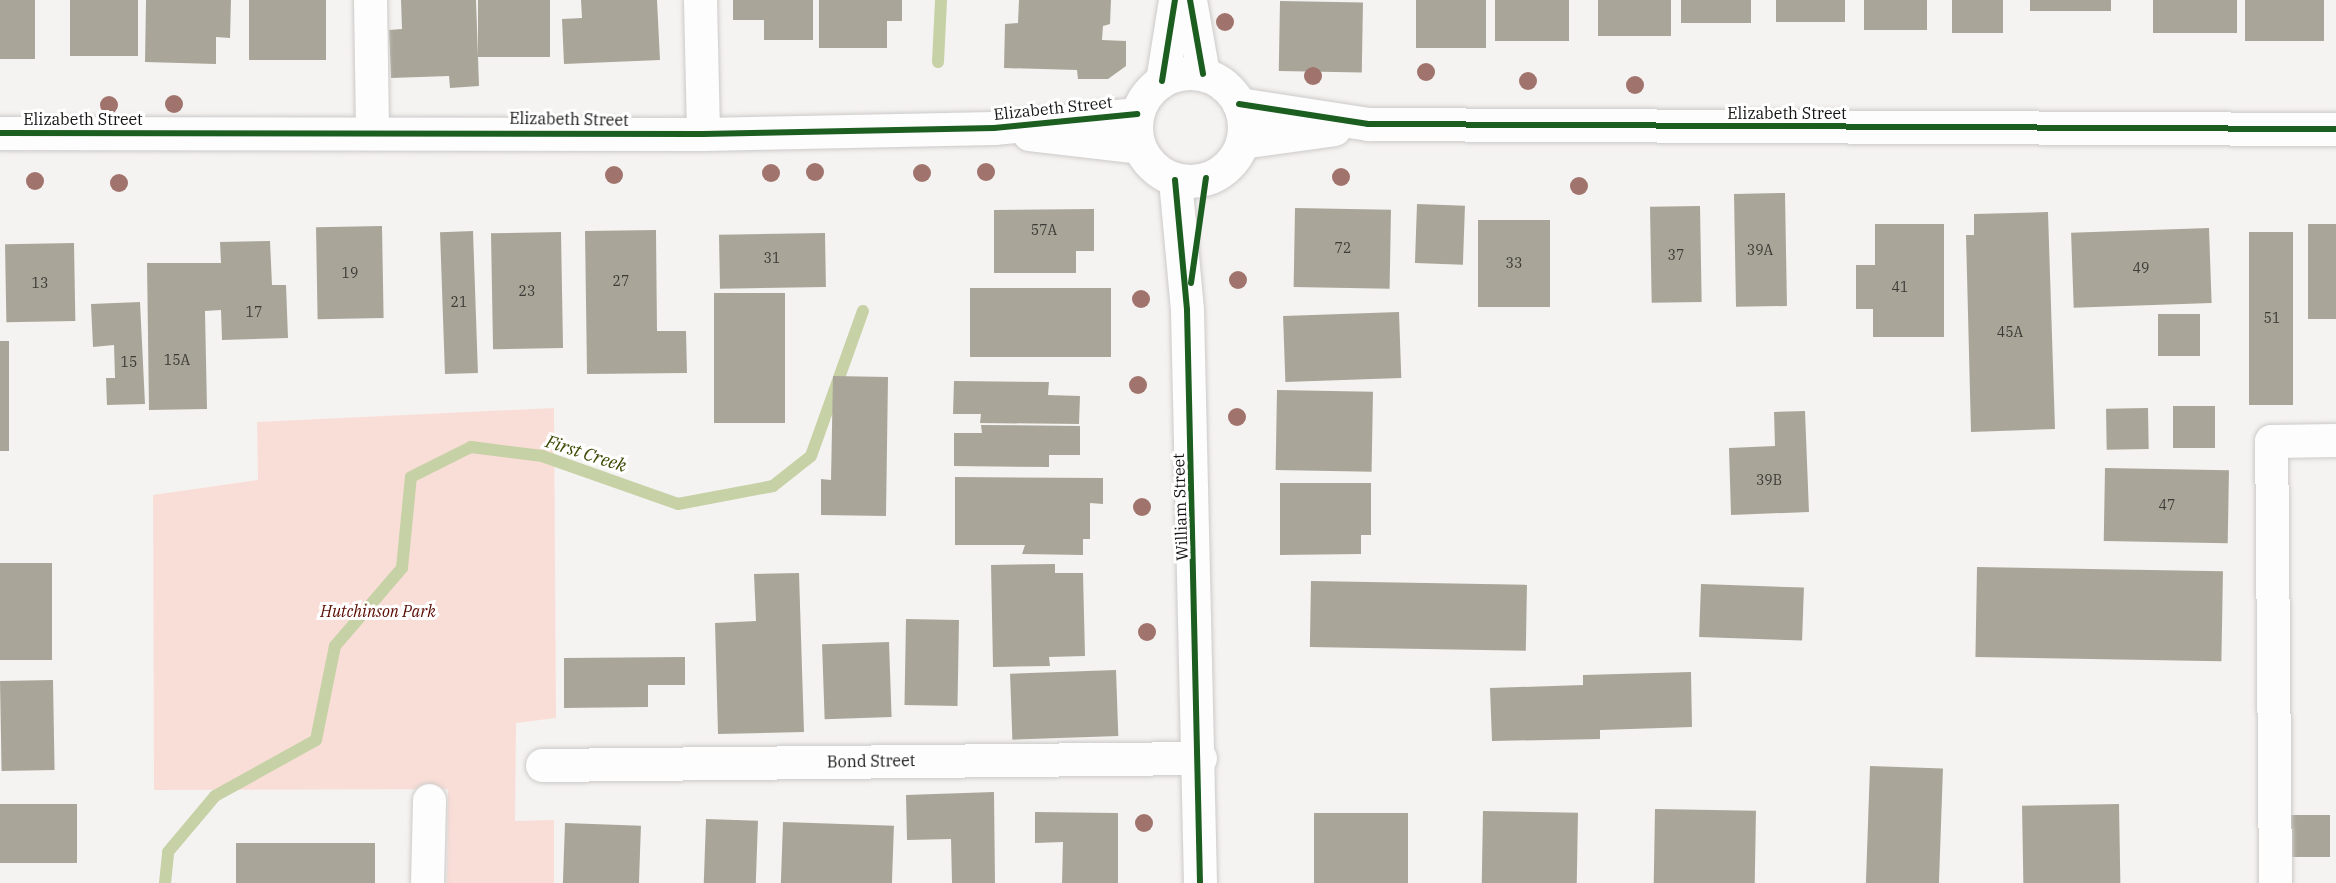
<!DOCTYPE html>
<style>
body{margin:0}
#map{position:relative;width:2336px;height:883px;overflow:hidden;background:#f5f3f1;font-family:"IBM Plex Serif",serif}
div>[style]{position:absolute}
.green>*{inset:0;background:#f9ded7}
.stream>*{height:12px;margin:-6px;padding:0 6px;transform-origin:6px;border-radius:6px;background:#c6d1a6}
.building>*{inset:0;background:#a9a699;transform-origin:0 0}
.roads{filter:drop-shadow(0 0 2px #cccac9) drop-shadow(0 0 2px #cccac9)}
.minor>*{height:33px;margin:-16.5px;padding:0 16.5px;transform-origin:16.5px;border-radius:16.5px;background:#fefdfd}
.minor>.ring{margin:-16.5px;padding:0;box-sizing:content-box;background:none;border:33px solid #fefdfd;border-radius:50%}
.cycleway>*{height:6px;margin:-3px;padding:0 3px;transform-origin:3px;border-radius:3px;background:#1b5e20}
.trees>*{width:18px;height:18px;margin:-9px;border-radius:50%;background:#a0736c}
span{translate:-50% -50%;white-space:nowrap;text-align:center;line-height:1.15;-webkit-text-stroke:6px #fff;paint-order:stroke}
.number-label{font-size:14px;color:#3c3a36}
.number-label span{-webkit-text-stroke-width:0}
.street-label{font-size:16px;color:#171615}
.park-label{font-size:16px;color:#5b0a00;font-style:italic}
.water-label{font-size:18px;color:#3a4800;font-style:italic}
</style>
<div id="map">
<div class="green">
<i style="clip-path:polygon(554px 408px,556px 718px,516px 723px,515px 821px,554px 820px,554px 883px,447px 883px,448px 789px,154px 790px,153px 495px,258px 480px,257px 422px)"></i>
</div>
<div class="stream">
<i style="left:938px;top:62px;width:62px;rotate:-87.2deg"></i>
<i style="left:165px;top:883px;width:31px;rotate:-84deg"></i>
<i style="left:168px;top:852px;width:73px;rotate:-50deg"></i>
<i style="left:215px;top:796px;width:115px;rotate:-29deg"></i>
<i style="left:316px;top:740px;width:96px;rotate:-78.6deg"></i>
<i style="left:335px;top:646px;width:103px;rotate:-49.3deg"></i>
<i style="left:402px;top:568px;width:91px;rotate:-84.4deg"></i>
<i style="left:411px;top:477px;width:67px;rotate:-26.6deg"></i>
<i style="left:471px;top:447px;width:72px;rotate:7.2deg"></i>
<i style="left:542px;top:456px;width:144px;rotate:19.4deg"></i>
<i style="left:678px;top:504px;width:97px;rotate:-10.7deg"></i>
<i style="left:773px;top:486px;width:48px;rotate:-38.3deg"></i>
<i style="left:811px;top:456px;width:154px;rotate:-70.3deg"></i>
</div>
<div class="building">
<i style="left:0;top:0;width:35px;height:59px"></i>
<i style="left:70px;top:0;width:68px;height:56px"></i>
<i style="clip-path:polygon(146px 0,231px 0,230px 38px,216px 37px,216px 64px,145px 62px)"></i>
<i style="left:249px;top:0;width:77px;height:60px"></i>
<i style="clip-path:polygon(401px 0,476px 0,479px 86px,450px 88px,449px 76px,391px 78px,389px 30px,402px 29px)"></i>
<i style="left:478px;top:0;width:72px;height:57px"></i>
<i style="clip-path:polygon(581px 0,657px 0,660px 60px,564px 64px,562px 19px,582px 18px)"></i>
<i style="clip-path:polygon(733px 0,813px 0,813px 40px,764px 40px,764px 20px,733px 20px)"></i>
<i style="clip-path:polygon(819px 0,902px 0,902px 21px,887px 21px,887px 48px,819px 48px)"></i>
<i style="clip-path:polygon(1019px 0,1111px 0,1110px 24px,1103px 26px,1102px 40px,1126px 41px,1126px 66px,1108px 79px,1078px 79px,1077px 70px,1004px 68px,1005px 24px,1018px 23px)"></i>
<i style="left:1416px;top:0;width:70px;height:48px"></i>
<i style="left:1495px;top:0;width:74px;height:41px"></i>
<i style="left:1598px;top:0;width:73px;height:36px"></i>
<i style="left:1681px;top:0;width:70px;height:23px"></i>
<i style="left:1776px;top:0;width:69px;height:22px"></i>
<i style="left:1864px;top:0;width:63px;height:30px"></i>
<i style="left:1952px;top:0;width:51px;height:33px"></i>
<i style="left:2030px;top:0;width:81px;height:11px"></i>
<i style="left:2153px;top:0;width:84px;height:33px"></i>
<i style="left:2245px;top:0;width:79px;height:41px"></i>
<i style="left:1280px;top:1px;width:83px;height:70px;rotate:1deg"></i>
<i style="left:1785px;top:193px;width:113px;height:51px;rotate:89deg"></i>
<i style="left:1417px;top:204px;width:48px;height:59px;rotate:2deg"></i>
<i style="left:1700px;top:206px;width:96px;height:50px;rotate:89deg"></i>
<i style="left:1295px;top:208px;width:96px;height:79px;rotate:1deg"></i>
<i style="clip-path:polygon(1094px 209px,1094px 251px,1076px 251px,1076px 273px,994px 273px,994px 210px)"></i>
<i style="clip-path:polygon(2048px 212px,2055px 429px,1971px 432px,1966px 235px,1974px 235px,1974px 214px)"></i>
<i style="left:1478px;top:220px;width:72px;height:87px"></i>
<i style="clip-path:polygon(1875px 224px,1944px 224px,1944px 337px,1873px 337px,1873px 309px,1856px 309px,1856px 265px,1875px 265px)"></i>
<i style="left:2308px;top:224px;width:28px;height:95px"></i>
<i style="left:382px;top:226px;width:92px;height:66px;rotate:89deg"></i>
<i style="left:2209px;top:228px;width:75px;height:138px;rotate:88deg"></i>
<i style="clip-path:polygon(656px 230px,657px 331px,686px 331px,687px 373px,587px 374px,585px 231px)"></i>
<i style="left:473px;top:231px;width:142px;height:33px;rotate:88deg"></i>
<i style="left:561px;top:232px;width:116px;height:70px;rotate:89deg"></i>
<i style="left:2249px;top:232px;width:44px;height:173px"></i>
<i style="left:825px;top:233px;width:54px;height:106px;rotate:89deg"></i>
<i style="clip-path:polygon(270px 241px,272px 285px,286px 285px,288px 338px,222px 340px,221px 310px,205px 311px,207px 409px,149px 410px,147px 263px,221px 263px,220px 242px)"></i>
<i style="left:74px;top:243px;width:78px;height:69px;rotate:89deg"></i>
<i style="left:970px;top:288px;width:141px;height:69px"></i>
<i style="left:785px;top:293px;width:130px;height:71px;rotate:90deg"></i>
<i style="clip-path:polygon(140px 302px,145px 404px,107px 405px,106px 378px,115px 378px,114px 345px,93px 347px,91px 304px)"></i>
<i style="left:1399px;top:312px;width:66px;height:116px;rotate:88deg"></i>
<i style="left:2200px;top:314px;width:42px;height:42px;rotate:90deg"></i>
<i style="left:0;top:341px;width:9px;height:110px"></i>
<i style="clip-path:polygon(833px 376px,888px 377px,886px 516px,821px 515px,821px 479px,831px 480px)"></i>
<i style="clip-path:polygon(954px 381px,1049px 382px,1048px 395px,1080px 396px,1079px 424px,980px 423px,981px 414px,953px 414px)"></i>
<i style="left:1277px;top:390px;width:96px;height:80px;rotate:1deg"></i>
<i style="left:2173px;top:406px;width:42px;height:42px"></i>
<i style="left:2148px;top:408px;width:41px;height:42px;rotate:89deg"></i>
<i style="clip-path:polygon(1805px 411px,1809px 512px,1731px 515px,1729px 448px,1775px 446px,1774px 412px)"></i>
<i style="clip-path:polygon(981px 425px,1080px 426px,1080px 455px,1049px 455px,1049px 467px,954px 466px,954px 433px,982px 433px)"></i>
<i style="left:2105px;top:468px;width:124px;height:73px;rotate:1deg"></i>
<i style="clip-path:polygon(955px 477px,1103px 478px,1103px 504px,1090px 503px,1090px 539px,1083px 539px,1083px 555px,1022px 554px,1025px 545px,955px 545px)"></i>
<i style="clip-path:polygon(1280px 483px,1371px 483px,1371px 535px,1361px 535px,1361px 554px,1280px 555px)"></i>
<i style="left:0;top:563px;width:52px;height:97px"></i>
<i style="clip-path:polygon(1055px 564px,1055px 573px,1083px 573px,1085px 656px,1049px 657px,1050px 666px,993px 667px,991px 565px)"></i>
<i style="left:1977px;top:567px;width:246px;height:90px;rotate:1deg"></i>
<i style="clip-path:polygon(799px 573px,804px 732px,718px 734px,715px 623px,756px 621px,754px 574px)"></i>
<i style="left:1311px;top:581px;width:216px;height:66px;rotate:1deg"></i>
<i style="left:1701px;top:584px;width:103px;height:53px;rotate:2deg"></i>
<i style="left:906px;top:619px;width:53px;height:86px;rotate:1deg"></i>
<i style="left:889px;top:642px;width:75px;height:67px;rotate:88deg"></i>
<i style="clip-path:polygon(685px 657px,685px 685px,648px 685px,648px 707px,564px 708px,564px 658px)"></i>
<i style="left:1116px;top:670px;width:66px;height:106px;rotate:88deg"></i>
<i style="clip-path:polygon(1691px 672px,1692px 727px,1600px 730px,1600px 739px,1492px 741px,1490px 688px,1583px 685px,1583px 675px)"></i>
<i style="left:53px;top:680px;width:90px;height:53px;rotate:89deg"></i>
<i style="left:1870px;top:766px;width:73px;height:117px;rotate:2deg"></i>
<i style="clip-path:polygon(994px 792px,995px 883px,952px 883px,951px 839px,907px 840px,906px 795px)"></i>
<i style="left:0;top:804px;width:77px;height:59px"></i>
<i style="left:2119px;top:804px;width:79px;height:97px;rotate:89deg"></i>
<i style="left:1655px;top:809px;width:101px;height:74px;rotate:1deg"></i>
<i style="left:1483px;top:811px;width:95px;height:72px;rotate:1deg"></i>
<i style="clip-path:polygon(1035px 812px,1118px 813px,1118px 883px,1062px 883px,1063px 842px,1035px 843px)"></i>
<i style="left:1408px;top:813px;width:70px;height:94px;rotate:90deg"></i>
<i style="left:2288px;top:815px;width:42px;height:42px"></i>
<i style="left:706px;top:819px;width:52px;height:64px;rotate:2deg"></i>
<i style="left:783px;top:822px;width:111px;height:61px;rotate:2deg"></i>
<i style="left:565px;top:823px;width:76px;height:60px;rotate:2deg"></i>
<i style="left:236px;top:843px;width:139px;height:40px"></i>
</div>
<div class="roads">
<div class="minor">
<i style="left:370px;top:0;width:131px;rotate:89.1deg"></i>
<i style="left:700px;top:0;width:134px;rotate:88.7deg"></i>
<i style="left:1190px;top:0;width:75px;rotate:80deg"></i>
<i class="ring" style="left:1136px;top:73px;width:75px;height:75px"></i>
<i style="left:1162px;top:81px;width:82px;rotate:-80.9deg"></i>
<i style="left:1239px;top:104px;width:131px;rotate:8.8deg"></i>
<i style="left:1368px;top:124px;width:968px;rotate:0.3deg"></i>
<i style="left:0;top:133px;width:703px;rotate:0.08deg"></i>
<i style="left:703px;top:134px;width:291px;rotate:-1.2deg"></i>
<i style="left:994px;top:128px;width:144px;rotate:-5.6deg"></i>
<i style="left:1029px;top:134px;width:111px;rotate:6.7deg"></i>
<i style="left:1242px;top:142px;width:93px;rotate:-8deg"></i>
<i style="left:1175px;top:180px;width:131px;rotate:84.7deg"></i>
<i style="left:1187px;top:310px;width:573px;rotate:88.7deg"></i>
<i style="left:542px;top:765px;width:658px;rotate:-0.61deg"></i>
<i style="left:427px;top:883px;width:83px;rotate:-88.6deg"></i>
<i style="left:2275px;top:883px;width:442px;rotate:-90.5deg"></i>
<i style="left:2271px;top:441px;width:65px;rotate:-0.9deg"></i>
</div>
</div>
<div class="cycleway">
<i style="left:1190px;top:0;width:75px;rotate:80deg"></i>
<i style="left:1162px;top:81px;width:82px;rotate:-80.9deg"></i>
<i style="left:1239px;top:104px;width:131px;rotate:8.8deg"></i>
<i style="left:1368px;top:124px;width:968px;rotate:0.3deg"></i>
<i style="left:0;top:133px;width:703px;rotate:0.08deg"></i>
<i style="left:703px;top:134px;width:291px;rotate:-1.2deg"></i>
<i style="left:994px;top:128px;width:144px;rotate:-5.6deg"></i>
<i style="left:1175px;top:180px;width:131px;rotate:84.7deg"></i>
<i style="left:1187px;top:310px;width:573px;rotate:88.7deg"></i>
<i style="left:1191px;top:283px;width:106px;rotate:-81.9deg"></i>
</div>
<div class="trees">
<i style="left:1225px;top:22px"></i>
<i style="left:1426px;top:72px"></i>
<i style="left:1313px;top:76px"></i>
<i style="left:1528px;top:81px"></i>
<i style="left:1635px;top:85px"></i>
<i style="left:174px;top:104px"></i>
<i style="left:109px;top:105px"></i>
<i style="left:815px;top:172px"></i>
<i style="left:986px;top:172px"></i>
<i style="left:771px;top:173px"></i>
<i style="left:922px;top:173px"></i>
<i style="left:614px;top:175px"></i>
<i style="left:1341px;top:177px"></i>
<i style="left:35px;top:181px"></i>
<i style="left:119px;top:183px"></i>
<i style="left:1579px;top:186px"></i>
<i style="left:1238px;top:280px"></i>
<i style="left:1141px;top:299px"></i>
<i style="left:1138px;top:385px"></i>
<i style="left:1237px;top:417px"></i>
<i style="left:1142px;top:507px"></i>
<i style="left:1147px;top:632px"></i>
<i style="left:1144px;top:823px"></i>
</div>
<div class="number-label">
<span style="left:1044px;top:230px">57A</span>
<span style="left:1343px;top:248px">72</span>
<span style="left:1760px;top:250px">39A</span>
<span style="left:1676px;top:255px">37</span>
<span style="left:772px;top:258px">31</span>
<span style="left:1514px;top:263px">33</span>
<span style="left:2141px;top:268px">49</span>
<span style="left:350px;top:273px">19</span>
<span style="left:621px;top:281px">27</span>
<span style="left:40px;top:283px">13</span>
<span style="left:1900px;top:287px">41</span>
<span style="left:527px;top:291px">23</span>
<span style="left:459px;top:302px">21</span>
<span style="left:254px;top:312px">17</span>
<span style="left:2272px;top:318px">51</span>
<span style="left:2010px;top:332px">45A</span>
<span style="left:177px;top:360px">15A</span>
<span style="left:129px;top:362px">15</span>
<span style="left:1769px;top:480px">39B</span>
<span style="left:2167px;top:505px">47</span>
</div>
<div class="street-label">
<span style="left:1053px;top:108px;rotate:-6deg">Elizabeth Street</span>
<span style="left:1787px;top:113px">Elizabeth Street</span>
<span style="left:83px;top:119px">Elizabeth Street</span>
<span style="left:569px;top:119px;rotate:1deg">Elizabeth Street</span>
<span style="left:1180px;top:507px;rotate:-92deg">William Street</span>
<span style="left:871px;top:761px;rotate:-1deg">Bond Street</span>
</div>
<div class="park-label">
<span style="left:378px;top:611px">Hutchinson Park</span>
</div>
<div class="water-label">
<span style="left:586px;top:454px;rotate:18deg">First Creek</span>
</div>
</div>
